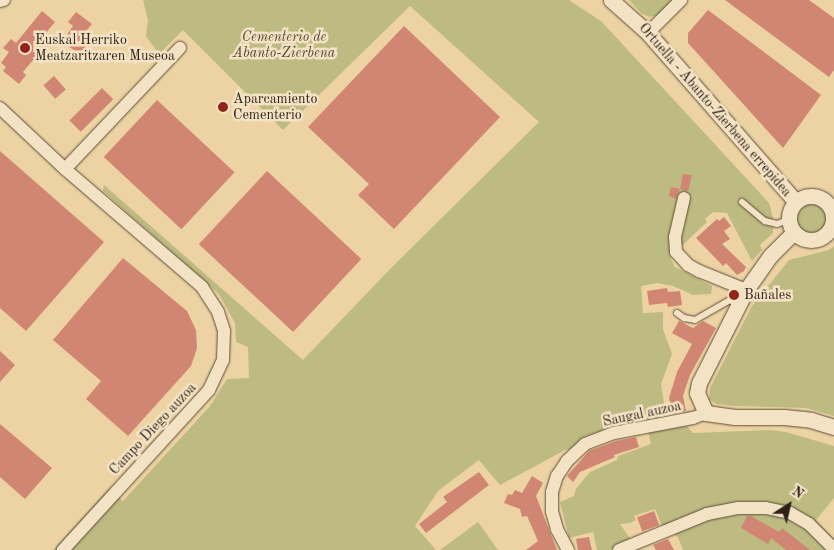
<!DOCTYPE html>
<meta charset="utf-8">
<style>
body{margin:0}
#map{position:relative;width:834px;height:550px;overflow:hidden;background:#edd3a3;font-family:"Old Standard TT",serif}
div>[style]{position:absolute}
.green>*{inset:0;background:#bdbb81}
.round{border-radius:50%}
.building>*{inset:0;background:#d18673;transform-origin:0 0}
.roads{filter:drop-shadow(0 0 1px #5d4d3a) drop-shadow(0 0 1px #5d4d3a)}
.service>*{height:6px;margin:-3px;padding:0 3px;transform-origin:3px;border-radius:3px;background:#f3e2c3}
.minor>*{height:12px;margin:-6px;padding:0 6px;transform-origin:6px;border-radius:6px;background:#f3e2c3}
.tertiary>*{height:15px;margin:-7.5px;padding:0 7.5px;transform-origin:7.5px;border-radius:7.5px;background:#f3e2c3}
.tertiary>.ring{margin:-7.5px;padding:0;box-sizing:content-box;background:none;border:15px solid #f3e2c3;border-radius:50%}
.dots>*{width:14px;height:14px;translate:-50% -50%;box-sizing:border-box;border:2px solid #f3e2c3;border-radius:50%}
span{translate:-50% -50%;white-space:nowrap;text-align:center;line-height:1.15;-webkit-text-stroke:5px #f3e2c3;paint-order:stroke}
.park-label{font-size:14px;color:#514732;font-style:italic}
.poi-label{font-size:14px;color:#2d2017}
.left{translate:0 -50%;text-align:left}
.street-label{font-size:14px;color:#2d2017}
.north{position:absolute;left:764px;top:480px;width:50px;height:50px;-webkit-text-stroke:4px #f3e2c3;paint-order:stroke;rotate:35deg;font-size:14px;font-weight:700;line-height:20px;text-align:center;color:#2d2017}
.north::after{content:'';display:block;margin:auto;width:18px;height:22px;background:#2d2017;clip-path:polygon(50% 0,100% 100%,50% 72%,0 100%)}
</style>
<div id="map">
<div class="green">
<i style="clip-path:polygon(143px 0,569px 0,601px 21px,769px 203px,773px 218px,773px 233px,760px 245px,762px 250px,752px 261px,727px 213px,713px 212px,705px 219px,707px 222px,670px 257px,675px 267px,712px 286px,711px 294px,693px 295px,673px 286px,657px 283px,641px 286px,643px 313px,663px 312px,663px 329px,672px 354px,661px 384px,668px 429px,686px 425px,693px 433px,769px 430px,786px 432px,834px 446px,834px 498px,816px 520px,834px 539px,834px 550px,683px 550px,678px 537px,662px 526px,655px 509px,634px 516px,636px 520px,630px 523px,620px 524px,631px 540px,610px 550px,597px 550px,593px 532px,569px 538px,560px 502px,574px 496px,576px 489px,590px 472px,617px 460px,618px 456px,651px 444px,648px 432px,642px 424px,618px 426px,586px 436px,573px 448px,565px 450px,500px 485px,479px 460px,438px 491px,415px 526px,436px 550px,53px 550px,109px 488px,123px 501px,210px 406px,227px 379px,249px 378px,248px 347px,236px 342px,235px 323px,219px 294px,103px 191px,104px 185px,303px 360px,391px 268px,539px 122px,410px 6px,283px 130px,183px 30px,159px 54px,146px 36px,148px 20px)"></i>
<i style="clip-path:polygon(629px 0,676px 0,656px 16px,649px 17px,641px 13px)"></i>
<i class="round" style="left:794px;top:203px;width:32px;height:32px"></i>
<i style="clip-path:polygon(834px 246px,834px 416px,806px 408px,733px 406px,716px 404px,709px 399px,710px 388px,752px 306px,789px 260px,829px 250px)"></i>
<i style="clip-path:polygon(478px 522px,498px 550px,440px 550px)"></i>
</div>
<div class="building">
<i style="clip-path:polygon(725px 0,809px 0,834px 18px,834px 70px,829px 77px)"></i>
<i style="clip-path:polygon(708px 10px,821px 95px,783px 148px,688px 43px,688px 33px)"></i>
<i style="clip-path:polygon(42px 11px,55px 22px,45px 34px,53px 41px,41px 55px,39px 53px,23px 72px,26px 75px,19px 84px,3px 71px,6px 67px,1px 63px,9px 52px,3px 48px,11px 39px,16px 43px)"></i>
<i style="clip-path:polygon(76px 12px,92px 24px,80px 38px,88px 43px,80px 54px,62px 42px,73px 26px,68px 22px)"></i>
<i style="clip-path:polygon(404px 26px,500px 117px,394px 229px,358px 195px,369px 184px,308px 127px)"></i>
<i style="left:54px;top:76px;width:18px;height:14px;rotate:49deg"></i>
<i style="left:102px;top:88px;width:16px;height:46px;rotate:45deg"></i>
<i style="left:157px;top:100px;width:106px;height:78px;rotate:43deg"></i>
<i style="clip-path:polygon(0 151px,104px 242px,26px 331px,0 308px)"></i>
<i style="left:267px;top:171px;width:129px;height:100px;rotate:43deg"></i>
<i style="clip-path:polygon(683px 174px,692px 175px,688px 191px,680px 189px)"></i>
<i style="clip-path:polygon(671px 187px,680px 189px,676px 199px,669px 196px)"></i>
<i style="clip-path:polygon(724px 217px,731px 226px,724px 231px,730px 239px,722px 244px,746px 267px,744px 271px,737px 275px,726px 263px,723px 266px,696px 238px,717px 219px,719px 221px)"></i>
<i style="clip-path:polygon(123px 258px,187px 311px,196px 330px,197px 348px,191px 366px,128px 436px,86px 399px,101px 381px,53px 340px)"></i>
<i style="clip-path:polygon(667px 288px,668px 292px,680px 291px,682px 305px,668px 307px,667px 303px,649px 305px,647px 291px)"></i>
<i style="clip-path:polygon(679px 321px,693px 328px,703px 321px,716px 328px,690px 375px,683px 396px,686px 411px,676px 413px,675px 410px,672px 411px,669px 398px,677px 372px,692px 344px,672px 333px)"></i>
<i style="clip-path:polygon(0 351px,15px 365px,0 382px)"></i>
<i style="clip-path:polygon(0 424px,52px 468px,25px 499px,0 477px)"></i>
<i style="clip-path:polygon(636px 437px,639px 447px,614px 455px,615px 457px,580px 472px,573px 482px,567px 476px,589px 451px,616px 441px)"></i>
<i style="clip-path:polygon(479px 472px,489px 485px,426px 533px,419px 524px,447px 502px,443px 497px)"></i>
<i style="clip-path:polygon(532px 476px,543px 483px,536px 496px,557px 550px,526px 550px,538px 541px,527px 516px,522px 517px,520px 509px,504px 503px,508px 494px,512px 495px,515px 490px,522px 493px)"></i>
<i style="left:654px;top:511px;width:15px;height:18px;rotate:70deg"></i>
<i style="clip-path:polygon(747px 516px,751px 516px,779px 532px,782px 528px,810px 550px,786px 550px,771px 538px,768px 544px,741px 528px)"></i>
<i style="clip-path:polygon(589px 537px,592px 550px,578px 550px,576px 539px)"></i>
<i style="clip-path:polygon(668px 539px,674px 550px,656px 550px,653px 545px)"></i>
</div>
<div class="roads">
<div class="service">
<i style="left:742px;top:202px;width:30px;rotate:40deg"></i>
<i style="left:765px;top:221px;width:12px;rotate:14deg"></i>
<i style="left:777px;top:224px;width:12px;rotate:-20deg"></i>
<i style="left:677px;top:313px;width:9px;rotate:36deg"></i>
<i style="left:684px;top:318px;width:11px;rotate:10deg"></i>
<i style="left:695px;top:320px;width:40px;rotate:-29.7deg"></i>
<i style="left:730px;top:300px;width:9px;rotate:27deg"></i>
</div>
<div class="minor">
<i style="left:0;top:1px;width:4px;rotate:-14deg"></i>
<i style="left:648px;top:33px;width:47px;rotate:-45deg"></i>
<i style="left:0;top:108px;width:89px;rotate:43.2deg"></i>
<i style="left:65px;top:169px;width:181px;rotate:40.7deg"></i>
<i style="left:202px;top:287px;width:30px;rotate:57deg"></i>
<i style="left:218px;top:312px;width:20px;rotate:72deg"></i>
<i style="left:224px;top:331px;width:29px;rotate:92deg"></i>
<i style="left:223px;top:360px;width:33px;rotate:115deg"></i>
<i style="left:209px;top:390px;width:217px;rotate:132.4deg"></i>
<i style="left:65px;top:169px;width:167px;rotate:-46.5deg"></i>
<i style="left:684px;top:198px;width:40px;rotate:103deg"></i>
<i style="left:675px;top:237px;width:15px;rotate:86deg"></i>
<i style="left:676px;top:252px;width:18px;rotate:47deg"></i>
<i style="left:688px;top:265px;width:13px;rotate:29deg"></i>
<i style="left:699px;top:271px;width:51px;rotate:22deg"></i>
<i style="left:831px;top:209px;width:3px"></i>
<i style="left:568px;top:550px;width:24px;rotate:-118deg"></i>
<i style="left:557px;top:529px;width:19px;rotate:-106deg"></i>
<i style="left:552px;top:511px;width:19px;rotate:-90deg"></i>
<i style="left:552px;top:492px;width:17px;rotate:-73deg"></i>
<i style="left:557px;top:476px;width:18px;rotate:-56deg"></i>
<i style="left:567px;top:461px;width:25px;rotate:-43deg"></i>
<i style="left:585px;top:444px;width:31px;rotate:-21deg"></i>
<i style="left:614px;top:433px;width:80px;rotate:-10.8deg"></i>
<i style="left:693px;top:418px;width:14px;rotate:-21deg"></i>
<i style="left:619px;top:550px;width:95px;rotate:-22.2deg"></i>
<i style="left:707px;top:514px;width:32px;rotate:-11deg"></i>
<i style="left:738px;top:508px;width:28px"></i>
<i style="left:766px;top:508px;width:25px;rotate:12deg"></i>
<i style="left:790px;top:513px;width:22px;rotate:30deg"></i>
<i style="left:809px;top:524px;width:35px;rotate:45deg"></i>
</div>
<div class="tertiary">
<i style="left:611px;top:0;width:50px;rotate:41.7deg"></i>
<i style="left:648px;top:33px;width:223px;rotate:48.8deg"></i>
<i class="ring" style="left:789px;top:196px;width:29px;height:29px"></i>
<i style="left:794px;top:232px;width:34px;rotate:135deg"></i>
<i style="left:770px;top:256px;width:42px;rotate:125.2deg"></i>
<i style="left:746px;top:290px;width:104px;rotate:116.8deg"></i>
<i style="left:699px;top:383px;width:10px;rotate:101deg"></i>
<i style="left:697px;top:393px;width:22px;rotate:66deg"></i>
<i style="left:706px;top:413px;width:29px;rotate:8deg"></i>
<i style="left:735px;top:417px;width:49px"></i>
<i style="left:784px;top:417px;width:27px;rotate:6deg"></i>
<i style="left:811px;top:420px;width:24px;rotate:17deg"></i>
</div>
</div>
<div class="dots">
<i style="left:25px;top:48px;background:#8f2418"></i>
<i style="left:223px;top:107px;background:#8f2418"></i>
<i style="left:734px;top:295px;background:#8f2418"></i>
</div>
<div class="park-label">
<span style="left:284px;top:45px">Cementerio de<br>Abanto-Zierbena</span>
</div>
<div class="poi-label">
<span class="left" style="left:35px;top:48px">Euskal Herriko<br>Meatzaritzaren Museoa</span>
<span class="left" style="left:233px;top:107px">Aparcamiento<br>Cementerio</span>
<span class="left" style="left:744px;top:295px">Bañales</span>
</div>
<div class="street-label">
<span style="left:715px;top:110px;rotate:49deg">Ortuella - Abanto-Zierbena errepidea</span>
<span style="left:642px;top:414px;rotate:-12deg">Saugal auzoa</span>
<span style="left:153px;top:429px;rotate:-47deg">Campo Diego auzoa</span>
</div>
<div class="north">N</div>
</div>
